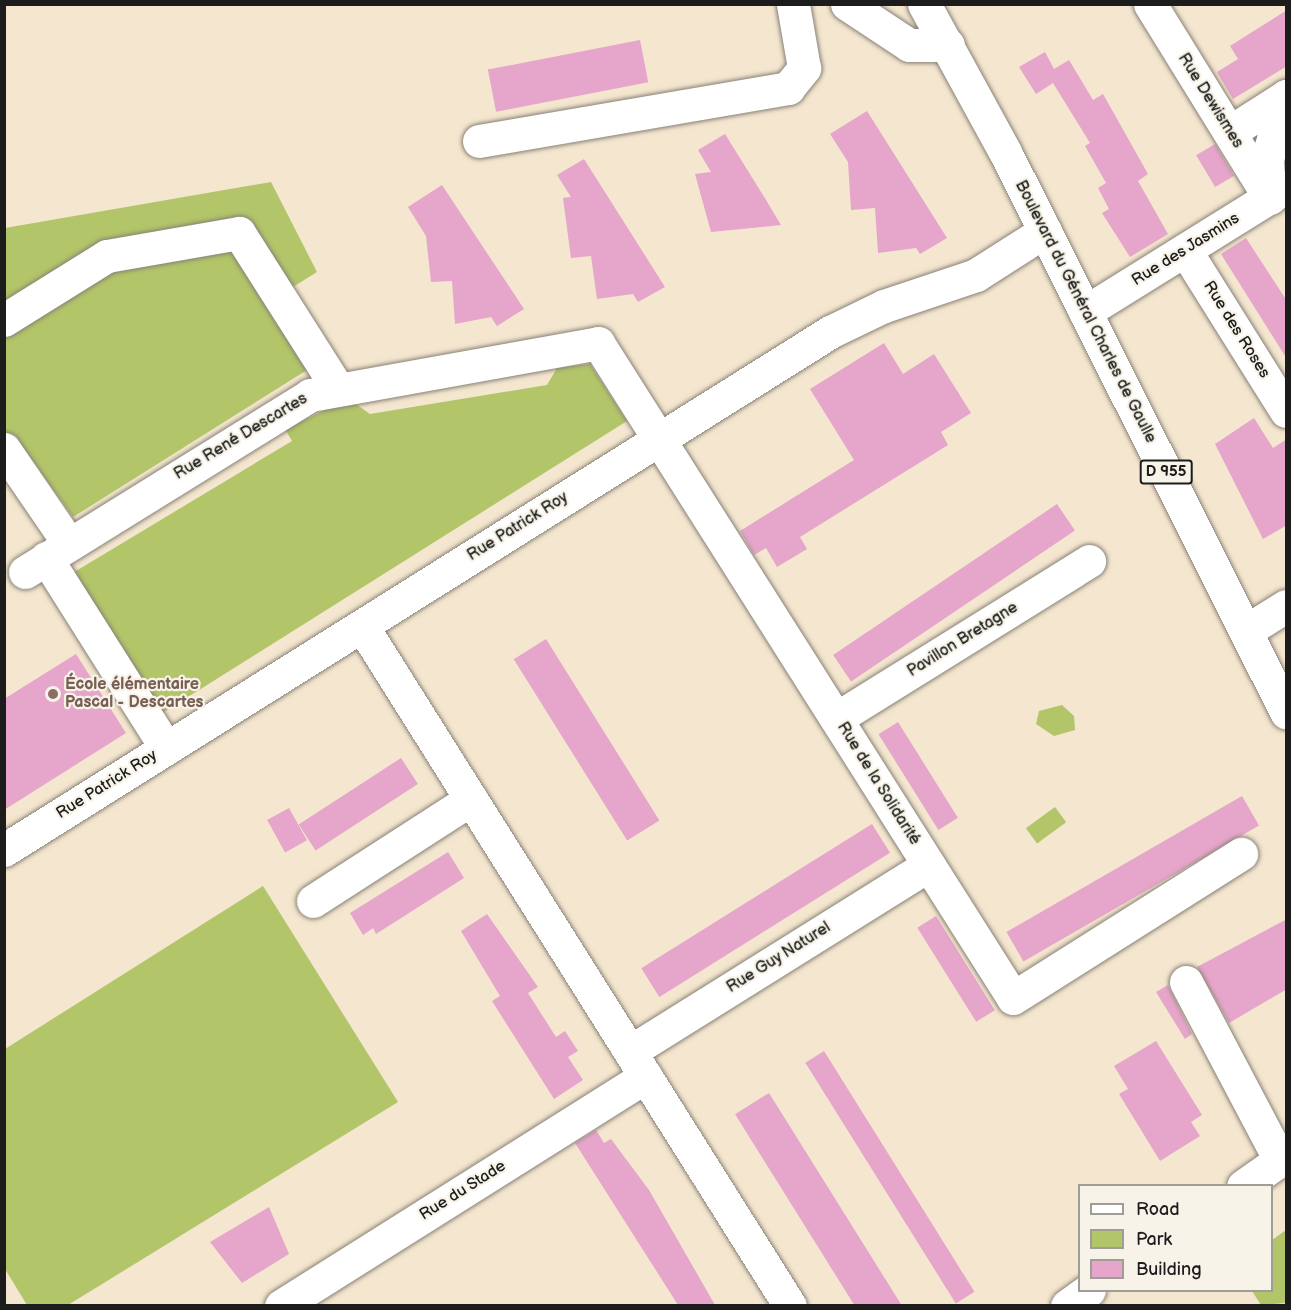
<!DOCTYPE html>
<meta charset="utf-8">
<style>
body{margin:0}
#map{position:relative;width:1291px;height:1310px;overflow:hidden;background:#f4e6cf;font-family:"Balsamiq Sans",sans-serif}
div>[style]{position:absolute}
.green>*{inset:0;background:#b2c569;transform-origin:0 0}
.building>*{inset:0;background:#e6a5ca;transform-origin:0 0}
.roads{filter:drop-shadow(0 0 2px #888176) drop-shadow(0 0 2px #888176)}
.minor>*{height:33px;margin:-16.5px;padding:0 16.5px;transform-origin:16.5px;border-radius:16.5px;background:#fff}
.major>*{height:33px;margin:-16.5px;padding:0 16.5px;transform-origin:16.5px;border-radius:16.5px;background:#fff}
.dots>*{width:16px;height:16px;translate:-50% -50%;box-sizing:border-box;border:3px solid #f7f3e8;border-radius:50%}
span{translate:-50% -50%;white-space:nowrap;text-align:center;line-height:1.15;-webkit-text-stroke:4.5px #f7f3e8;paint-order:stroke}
.shield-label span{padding:2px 4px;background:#f7f3e8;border:2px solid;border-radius:4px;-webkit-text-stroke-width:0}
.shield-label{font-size:15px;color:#1c1c1c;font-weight:700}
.street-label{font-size:16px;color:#1c1c1c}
.education-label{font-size:16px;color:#785e54;font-weight:700}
.left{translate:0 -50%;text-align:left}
.frame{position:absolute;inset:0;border:6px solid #1c1c1c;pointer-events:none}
.legend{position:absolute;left:1078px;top:1184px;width:195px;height:108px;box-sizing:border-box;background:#f7f3e8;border:2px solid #9f9d96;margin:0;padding:8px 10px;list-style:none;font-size:18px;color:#1c1c1c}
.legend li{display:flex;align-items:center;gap:12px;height:30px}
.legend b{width:30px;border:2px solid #9f9d96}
</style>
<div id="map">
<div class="green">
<i style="clip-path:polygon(271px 182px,317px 272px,267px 303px,307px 370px,73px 517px,27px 453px,5px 467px,5px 228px)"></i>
<i style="clip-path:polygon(590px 364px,627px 421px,156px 717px,71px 574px,292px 441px,285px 429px,336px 405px,353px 402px,370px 414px,547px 385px,557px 368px)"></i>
<i style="clip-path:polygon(1062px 705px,1074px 716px,1075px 730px,1054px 736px,1036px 724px,1039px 711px)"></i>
<i style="left:1055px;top:807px;width:19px;height:36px;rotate:54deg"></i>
<i style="clip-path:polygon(263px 886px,398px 1102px,68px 1305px,27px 1305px,5px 1269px,5px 1049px)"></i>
<i style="clip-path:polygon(1286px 1230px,1286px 1303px,1261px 1305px,1252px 1291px,1272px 1290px,1272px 1240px)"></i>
</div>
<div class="building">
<i style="clip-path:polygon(1287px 10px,1287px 66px,1233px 99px,1217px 72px,1238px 59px,1230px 46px)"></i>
<i style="left:640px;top:40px;width:43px;height:155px;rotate:79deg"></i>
<i style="clip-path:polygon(1045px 52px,1054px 69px,1069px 60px,1093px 100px,1103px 94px,1148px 174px,1138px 181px,1168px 234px,1130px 257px,1102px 213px,1109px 209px,1098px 188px,1106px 183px,1085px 146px,1090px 143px,1053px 83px,1036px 94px,1019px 67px)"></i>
<i style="clip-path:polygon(867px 111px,947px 238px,920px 254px,916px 248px,878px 253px,875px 208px,851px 210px,848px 162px,830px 134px)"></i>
<i style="clip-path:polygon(725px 134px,766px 200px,781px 225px,711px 232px,695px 174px,711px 172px,698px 150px)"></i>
<i style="left:1215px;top:144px;width:37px;height:22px;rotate:59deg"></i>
<i style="clip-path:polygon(584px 159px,665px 287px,638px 302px,633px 294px,597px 299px,591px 256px,571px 258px,563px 198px,571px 197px,557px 175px)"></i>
<i style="clip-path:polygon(442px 185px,524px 309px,497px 326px,491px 317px,455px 324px,452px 281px,431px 282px,426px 236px,408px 207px)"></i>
<i style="clip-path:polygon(1246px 238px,1287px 301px,1287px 359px,1221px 254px)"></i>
<i style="clip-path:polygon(884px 343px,903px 374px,934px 354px,971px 413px,941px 432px,948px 445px,800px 537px,807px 549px,777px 567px,766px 548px,754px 555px,740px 531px,854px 460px,810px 389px)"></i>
<i style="clip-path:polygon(1254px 418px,1273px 448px,1287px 439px,1287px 525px,1263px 539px,1215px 444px)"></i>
<i style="left:1057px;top:504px;width:32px;height:270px;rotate:56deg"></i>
<i style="left:546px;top:639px;width:214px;height:38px;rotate:58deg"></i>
<i style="clip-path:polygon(76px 654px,126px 733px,4px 810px,4px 699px)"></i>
<i style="left:898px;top:722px;width:113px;height:23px;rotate:58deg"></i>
<i style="left:401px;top:758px;width:31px;height:122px;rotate:57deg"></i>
<i style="left:1242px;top:796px;width:34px;height:272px;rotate:60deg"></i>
<i style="left:289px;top:808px;width:37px;height:25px;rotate:61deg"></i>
<i style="left:872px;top:824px;width:34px;height:272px;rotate:58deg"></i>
<i style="clip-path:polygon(448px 852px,464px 878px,376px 934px,373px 928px,363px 935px,350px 913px)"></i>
<i style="clip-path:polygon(487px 914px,538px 987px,528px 993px,556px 1037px,565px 1031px,578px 1051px,568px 1057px,583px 1080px,554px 1099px,492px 1001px,500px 996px,461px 931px)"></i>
<i style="left:936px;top:916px;width:111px;height:22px;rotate:58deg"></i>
<i style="clip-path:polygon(1287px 919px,1287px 989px,1229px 1023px,1197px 967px)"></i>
<i style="clip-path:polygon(1168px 985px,1192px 1034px,1185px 1039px,1156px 992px)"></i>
<i style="clip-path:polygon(1156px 1041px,1202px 1115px,1191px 1122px,1200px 1136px,1160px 1161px,1119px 1094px,1128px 1089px,1114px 1066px)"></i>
<i style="left:824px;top:1051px;width:284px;height:22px;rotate:58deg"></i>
<i style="left:769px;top:1093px;width:250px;height:40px;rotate:58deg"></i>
<i style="clip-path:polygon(596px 1130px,604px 1143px,611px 1139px,649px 1190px,715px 1305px,678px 1305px,575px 1143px)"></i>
<i style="clip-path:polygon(269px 1207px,289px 1254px,242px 1283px,210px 1242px)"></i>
</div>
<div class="roads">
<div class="minor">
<i style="left:847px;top:4px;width:74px;rotate:33.5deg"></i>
<i style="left:909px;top:45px;width:39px"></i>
<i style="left:1150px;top:4px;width:228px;rotate:58.3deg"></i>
<i style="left:1230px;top:132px;width:67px;rotate:-32.7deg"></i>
<i style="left:479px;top:141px;width:314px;rotate:-9.7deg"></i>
<i style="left:788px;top:88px;width:26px;rotate:-51deg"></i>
<i style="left:804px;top:68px;width:65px;rotate:-99.8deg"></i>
<i style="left:1269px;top:196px;width:37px;rotate:-93deg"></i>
<i style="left:1267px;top:159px;width:66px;rotate:-73.2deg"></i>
<i style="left:1185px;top:250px;width:190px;rotate:57.9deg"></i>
<i style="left:1085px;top:312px;width:237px;rotate:-31.9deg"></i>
<i style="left:4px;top:320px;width:121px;rotate:-31.9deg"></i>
<i style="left:107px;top:256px;width:134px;rotate:-9.9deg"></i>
<i style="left:239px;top:233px;width:181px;rotate:57.6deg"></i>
<i style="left:4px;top:449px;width:115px;rotate:55.6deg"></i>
<i style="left:46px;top:558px;width:225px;rotate:57.7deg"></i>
<i style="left:25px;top:572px;width:335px;rotate:-31.8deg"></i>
<i style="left:310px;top:395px;width:293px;rotate:-10.2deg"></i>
<i style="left:598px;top:343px;width:775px;rotate:57.64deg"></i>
<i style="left:1013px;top:998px;width:270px;rotate:-32.3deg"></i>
<i style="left:362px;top:626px;width:803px;rotate:57.81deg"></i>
<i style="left:1246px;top:631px;width:47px;rotate:-32deg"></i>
<i style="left:837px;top:718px;width:297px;rotate:-31.9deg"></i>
<i style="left:4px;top:850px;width:975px;rotate:-32.09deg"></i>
<i style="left:830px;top:332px;width:60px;rotate:-25.7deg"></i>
<i style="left:884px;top:306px;width:97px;rotate:-18.6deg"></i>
<i style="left:976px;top:275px;width:82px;rotate:-32.5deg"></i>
<i style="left:313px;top:901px;width:188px;rotate:-32.8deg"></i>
<i style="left:1186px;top:982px;width:201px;rotate:62.2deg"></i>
<i style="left:1280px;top:1160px;width:45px;rotate:144.9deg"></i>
<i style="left:631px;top:1051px;width:351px;rotate:-32deg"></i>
<i style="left:281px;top:1306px;width:431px;rotate:-32.2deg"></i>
<i style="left:1067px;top:1306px;width:27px;rotate:-36deg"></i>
</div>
<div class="major">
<i style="left:924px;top:4px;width:169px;rotate:61.3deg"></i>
<i style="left:1005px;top:152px;width:627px;rotate:63.35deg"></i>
</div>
</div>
<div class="dots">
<i style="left:53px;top:694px;background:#8d6e63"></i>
</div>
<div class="shield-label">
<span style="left:1166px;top:472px">D 955</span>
</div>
<div class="street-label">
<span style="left:1210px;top:101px;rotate:58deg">Rue Dewismes</span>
<span style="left:1186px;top:250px;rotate:-32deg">Rue des Jasmins</span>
<span style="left:1085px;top:312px;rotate:63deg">Boulevard du Général Charles de Gaulle</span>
<span style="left:1236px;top:330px;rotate:58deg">Rue des Roses</span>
<span style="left:241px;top:437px;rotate:-31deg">Rue René Descartes</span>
<span style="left:518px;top:527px;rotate:-32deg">Rue Patrick Roy</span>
<span style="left:963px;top:640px;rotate:-32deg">Pavillon Bretagne</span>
<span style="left:878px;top:784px;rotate:58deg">Rue de la Solidarité</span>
<span style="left:107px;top:785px;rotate:-32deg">Rue Patrick Roy</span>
<span style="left:779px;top:958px;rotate:-32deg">Rue Guy Naturel</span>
<span style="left:463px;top:1191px;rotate:-32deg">Rue du Stade</span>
</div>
<div class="education-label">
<span class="left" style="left:65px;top:694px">École élémentaire<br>Pascal - Descartes</span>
</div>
<div class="frame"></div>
<ul class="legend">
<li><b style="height:8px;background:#fff"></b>Road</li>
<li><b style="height:16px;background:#b2c569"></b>Park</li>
<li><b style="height:16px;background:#e6a5ca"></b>Building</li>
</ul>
</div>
